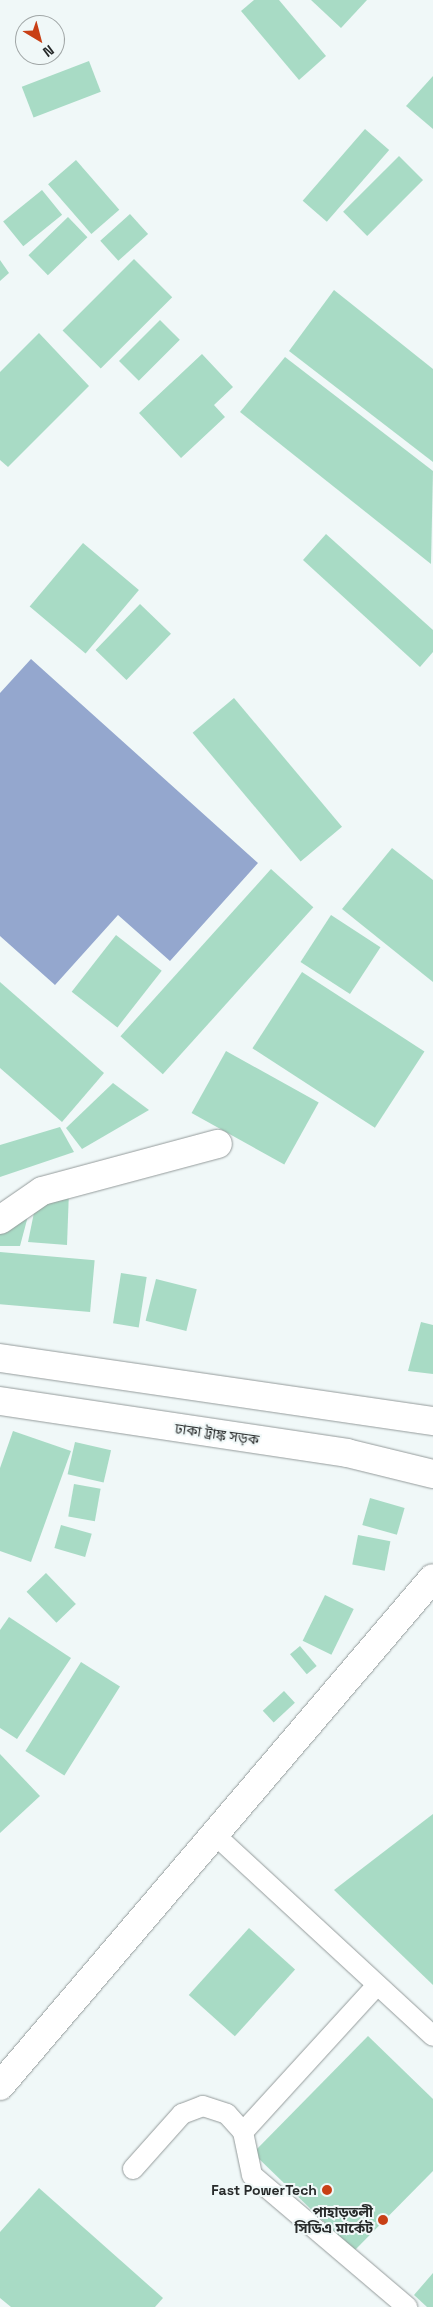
<!DOCTYPE html>
<meta charset="utf-8">
<style>
body{margin:0}
#map{position:relative;width:433px;height:2307px;overflow:hidden;background:#f0f8f8;font-family:"Space Grotesk","Noto Sans Bengali",sans-serif}
div>[style]{position:absolute}
.water>*{inset:0;background:#94a7ce}
.building>*{inset:0;background:#a8dbc5;transform-origin:0 0}
.roads{filter:drop-shadow(0 0 1px #949b9b) drop-shadow(0 0 1px #949b9b)}
.service>*{height:20px;margin:-10px;padding:0 10px;transform-origin:10px;border-radius:10px;background:#fff}
.minor>*{height:28px;margin:-14px;padding:0 14px;transform-origin:14px;border-radius:14px;background:#fff}
.secondary>*{height:28px;margin:-14px;padding:0 14px;transform-origin:14px;border-radius:14px;background:#fff}
.dots>*{width:14px;height:14px;translate:-50% -50%;box-sizing:border-box;border:2px solid #f0f8f8;border-radius:50%}
span{translate:-50% -50%;white-space:nowrap;text-align:center;line-height:1.15;-webkit-text-stroke:4px #f0f8f8;paint-order:stroke}
.street-label{font-size:14px;color:#282b2b}
.poi-label{font-size:14px;color:#282b2b;font-weight:700}
.right{translate:-100% -50%;text-align:right}
.north{position:absolute;left:15px;top:15px;width:50px;height:50px;box-sizing:border-box;background:#f0f8f8;border:1px solid #a0a6a6;border-radius:50%;rotate:143deg;font-size:14px;font-weight:700;line-height:20px;text-align:center;color:#282b2b}
.north::after{content:'';display:block;margin:auto;width:18px;height:22px;background:#c84016;clip-path:polygon(50% 0,100% 100%,50% 72%,0 100%)}
</style>
<div id="map">
<div class="water">
<i style="clip-path:polygon(31px 659px,258px 863px,170px 961px,118px 915px,55px 985px,0 936px,0 693px)"></i>
</div>
<div class="building">
<i style="clip-path:polygon(254px 0,279px 0,326px 56px,299px 80px,241px 11px)"></i>
<i style="clip-path:polygon(311px 0,367px 0,341px 28px)"></i>
<i style="left:89px;top:61px;width:33px;height:72px;rotate:69deg"></i>
<i style="clip-path:polygon(433px 76px,433px 129px,406px 106px)"></i>
<i style="left:365px;top:129px;width:32px;height:95px;rotate:41deg"></i>
<i style="left:399px;top:156px;width:34px;height:79px;rotate:45deg"></i>
<i style="left:76px;top:160px;width:66px;height:37px;rotate:49deg"></i>
<i style="left:42px;top:190px;width:32px;height:50px;rotate:51deg"></i>
<i style="left:130px;top:214px;width:27px;height:40px;rotate:48deg"></i>
<i style="left:68px;top:217px;width:28px;height:55px;rotate:46deg"></i>
<i style="left:134px;top:259px;width:54px;height:101px;rotate:45deg"></i>
<i style="clip-path:polygon(0 260px,9px 273px,0 281px)"></i>
<i style="clip-path:polygon(334px 290px,433px 369px,433px 462px,289px 351px)"></i>
<i style="left:160px;top:320px;width:28px;height:58px;rotate:45deg"></i>
<i style="clip-path:polygon(39px 333px,89px 386px,8px 467px,0 460px,0 372px)"></i>
<i style="clip-path:polygon(202px 354px,233px 387px,214px 405px,225px 417px,181px 458px,139px 413px)"></i>
<i style="clip-path:polygon(285px 357px,433px 471px,431px 564px,240px 412px)"></i>
<i style="clip-path:polygon(326px 534px,433px 630px,433px 652px,420px 667px,303px 560px)"></i>
<i style="left:83px;top:543px;width:73px;height:83px;rotate:40deg"></i>
<i style="left:140px;top:604px;width:43px;height:64px;rotate:44deg"></i>
<i style="left:234px;top:698px;width:168px;height:54px;rotate:50deg"></i>
<i style="clip-path:polygon(392px 848px,433px 880px,433px 982px,342px 909px)"></i>
<i style="left:271px;top:869px;width:57px;height:225px;rotate:42deg"></i>
<i style="left:331px;top:915px;width:59px;height:56px;rotate:33deg"></i>
<i style="left:116px;top:935px;width:58px;height:72px;rotate:38deg"></i>
<i style="left:302px;top:972px;width:146px;height:91px;rotate:33deg"></i>
<i style="clip-path:polygon(0 982px,104px 1073px,62px 1122px,0 1068px)"></i>
<i style="left:226px;top:1051px;width:106px;height:71px;rotate:29deg"></i>
<i style="clip-path:polygon(113px 1083px,149px 1110px,82px 1149px,66px 1128px)"></i>
<i style="clip-path:polygon(60px 1127px,74px 1152px,0 1177px,0 1145px)"></i>
<i style="clip-path:polygon(69px 1191px,67px 1245px,28px 1242px,37px 1198px)"></i>
<i style="clip-path:polygon(28px 1216px,20px 1246px,0 1246px,0 1233px)"></i>
<i style="left:0;top:1252px;width:95px;height:52px;rotate:5deg"></i>
<i style="left:121px;top:1273px;width:26px;height:51px;rotate:9deg"></i>
<i style="left:156px;top:1279px;width:42px;height:43px;rotate:14deg"></i>
<i style="clip-path:polygon(421px 1322px,433px 1325px,433px 1374px,408px 1371px)"></i>
<i style="clip-path:polygon(13px 1431px,71px 1451px,31px 1562px,0 1551px,0 1468px)"></i>
<i style="left:75px;top:1442px;width:37px;height:33px;rotate:13deg"></i>
<i style="left:74px;top:1484px;width:27px;height:33px;rotate:10deg"></i>
<i style="left:370px;top:1498px;width:36px;height:28px;rotate:16deg"></i>
<i style="left:61px;top:1525px;width:32px;height:24px;rotate:16deg"></i>
<i style="left:358px;top:1535px;width:33px;height:30px;rotate:11deg"></i>
<i style="left:46px;top:1573px;width:43px;height:27px;rotate:46deg"></i>
<i style="left:325px;top:1595px;width:32px;height:51px;rotate:26deg"></i>
<i style="clip-path:polygon(9px 1617px,71px 1658px,17px 1739px,0 1728px,0 1630px)"></i>
<i style="left:300px;top:1646px;width:26px;height:13px;rotate:50deg"></i>
<i style="left:81px;top:1662px;width:46px;height:105px;rotate:32deg"></i>
<i style="left:284px;top:1691px;width:16px;height:29px;rotate:47deg"></i>
<i style="clip-path:polygon(0 1754px,40px 1796px,0 1833px)"></i>
<i style="clip-path:polygon(433px 1814px,433px 1985px,334px 1890px)"></i>
<i style="left:249px;top:1928px;width:62px;height:90px;rotate:42deg"></i>
<i style="clip-path:polygon(368px 2036px,433px 2099px,433px 2171px,354px 2251px,253px 2153px)"></i>
<i style="clip-path:polygon(39px 2188px,163px 2298px,155px 2307px,11px 2307px,0 2298px,0 2232px)"></i>
<i style="clip-path:polygon(433px 2273px,433px 2307px,427px 2307px,414px 2295px)"></i>
</div>
<div class="roads">
<div class="service">
<i style="left:213px;top:1833px;width:299px;rotate:42.7deg"></i>
<i style="left:243px;top:2132px;width:199px;rotate:-47.6deg"></i>
<i style="left:133px;top:2169px;width:74px;rotate:-48.3deg"></i>
<i style="left:182px;top:2114px;width:22px;rotate:-21deg"></i>
<i style="left:203px;top:2106px;width:25px;rotate:18deg"></i>
<i style="left:227px;top:2114px;width:24px;rotate:48deg"></i>
<i style="left:243px;top:2132px;width:44px;rotate:78.2deg"></i>
<i style="left:252px;top:2175px;width:204px;rotate:40.4deg"></i>
</div>
<div class="minor">
<i style="left:0;top:1220px;width:51px;rotate:-34.6deg"></i>
<i style="left:42px;top:1191px;width:182px;rotate:-15deg"></i>
</div>
<div class="secondary">
<i style="left:0;top:1358px;width:438px;rotate:8.3deg"></i>
<i style="left:0;top:1401px;width:351px;rotate:8.5deg"></i>
<i style="left:347px;top:1453px;width:89px;rotate:13.7deg"></i>
<i style="left:0;top:2086px;width:667px;rotate:-49.56deg"></i>
</div>
</div>
<div class="dots">
<i style="left:327px;top:2190px;background:#c84016"></i>
<i style="left:383px;top:2220px;background:#c84016"></i>
</div>
<div class="street-label">
<span style="left:217px;top:1434px;rotate:8deg">ঢাকা ট্রাঙ্ক সড়ক</span>
</div>
<div class="poi-label">
<span class="right" style="left:317px;top:2190px">Fast PowerTech</span>
<span class="right" style="left:373px;top:2220px">পাহাড়তলী<br>সিডিএ মার্কেট</span>
</div>
<div class="north">N</div>
</div>
